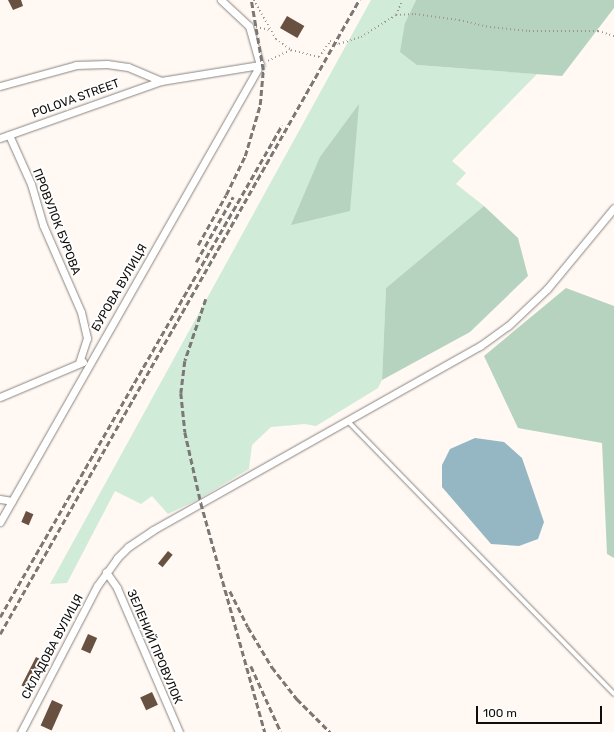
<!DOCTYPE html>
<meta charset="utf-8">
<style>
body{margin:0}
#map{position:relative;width:614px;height:732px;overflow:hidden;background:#fff8f3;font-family:Rubik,sans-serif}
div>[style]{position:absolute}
.green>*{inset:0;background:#d0ebd8}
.forest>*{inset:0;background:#b6d3bf}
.water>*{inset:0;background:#95b7c4}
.building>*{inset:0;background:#685140;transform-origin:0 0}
.path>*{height:1.5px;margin-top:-0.75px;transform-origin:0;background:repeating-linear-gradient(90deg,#9c9793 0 1px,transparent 0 4px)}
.roads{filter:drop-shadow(0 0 1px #8b8580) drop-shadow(0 0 1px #8b8580)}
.service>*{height:3.5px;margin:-1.75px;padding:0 1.75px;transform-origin:1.75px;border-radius:1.75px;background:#fff}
.minor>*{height:7px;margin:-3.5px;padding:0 3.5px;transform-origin:3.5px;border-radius:3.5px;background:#fff}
.rail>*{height:2.5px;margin-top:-1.25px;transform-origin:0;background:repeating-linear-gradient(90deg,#7b7774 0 6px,transparent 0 9px)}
span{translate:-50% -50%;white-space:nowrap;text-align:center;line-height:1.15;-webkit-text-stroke:4px #fff;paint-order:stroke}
.street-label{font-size:12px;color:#100e0c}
.scale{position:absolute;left:476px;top:706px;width:126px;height:18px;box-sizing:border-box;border:2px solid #100e0c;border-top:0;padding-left:5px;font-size:12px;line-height:14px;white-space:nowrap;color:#100e0c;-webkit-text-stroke:3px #fff;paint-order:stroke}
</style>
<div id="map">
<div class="green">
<i style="clip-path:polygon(371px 0,416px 0,405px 23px,417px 65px,537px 74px,452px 161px,466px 173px,456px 184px,484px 206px,386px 288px,382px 380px,378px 388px,316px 426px,305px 424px,271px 427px,252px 445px,249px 469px,197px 500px,168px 514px,152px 496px,141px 504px,115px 491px,67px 583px,50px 584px)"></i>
</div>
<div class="forest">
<i style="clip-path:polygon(416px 0,614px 0,614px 8px,562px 76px,417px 65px,400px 52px,405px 23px)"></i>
<i style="clip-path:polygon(359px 104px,350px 211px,291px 225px,320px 157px)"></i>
<i style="clip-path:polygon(484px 206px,518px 238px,528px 276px,470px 332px,382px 380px,386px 288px)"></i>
<i style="clip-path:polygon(566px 288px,614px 306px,614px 558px,607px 554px,602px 443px,518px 428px,484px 356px)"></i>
</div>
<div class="water">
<i style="clip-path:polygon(475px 438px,504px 442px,522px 458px,544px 522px,538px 539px,519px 546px,491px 544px,442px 487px,442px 465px,450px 449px)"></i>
</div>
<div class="building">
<i style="clip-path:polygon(8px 0,21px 0,23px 6px,13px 10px)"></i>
<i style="left:287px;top:16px;width:20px;height:14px;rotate:30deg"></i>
<i style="left:26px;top:511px;width:8px;height:12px;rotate:23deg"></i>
<i style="left:168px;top:551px;width:6px;height:16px;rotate:39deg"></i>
<i style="left:88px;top:634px;width:10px;height:17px;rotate:24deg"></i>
<i style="left:36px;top:657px;width:9px;height:32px;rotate:27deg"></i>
<i style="left:152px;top:692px;width:14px;height:13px;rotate:65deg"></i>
<i style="left:52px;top:700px;width:12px;height:28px;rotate:24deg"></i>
</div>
<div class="path">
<i style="left:254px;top:0;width:45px;rotate:60.6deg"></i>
<i style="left:276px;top:39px;width:19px;rotate:36deg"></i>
<i style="left:291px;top:50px;width:29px;rotate:14deg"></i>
<i style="left:319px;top:57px;width:19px;rotate:-55deg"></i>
<i style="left:330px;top:41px;width:9px;rotate:18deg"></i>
<i style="left:339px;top:44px;width:23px;rotate:-18deg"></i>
<i style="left:361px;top:37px;width:41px;rotate:-32.2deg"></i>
<i style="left:396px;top:15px;width:19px;rotate:-3deg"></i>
<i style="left:415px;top:14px;width:44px;rotate:7.8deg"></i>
<i style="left:459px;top:20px;width:32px;rotate:13deg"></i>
<i style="left:490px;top:27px;width:39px;rotate:6deg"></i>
<i style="left:529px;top:31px;width:69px"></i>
<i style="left:598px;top:31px;width:17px;rotate:17deg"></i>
<i style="left:396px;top:15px;width:16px;rotate:-68deg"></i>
<i style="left:256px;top:27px;width:14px;rotate:12deg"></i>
<i style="left:268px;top:61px;width:25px;rotate:-26deg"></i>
</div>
<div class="roads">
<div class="service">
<i style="left:348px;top:421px;width:381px;rotate:45.7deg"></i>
</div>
<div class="minor">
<i style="left:221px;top:0;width:38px;rotate:43deg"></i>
<i style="left:249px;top:26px;width:41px;rotate:74.2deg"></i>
<i style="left:0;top:86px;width:79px;rotate:-15.4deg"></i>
<i style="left:76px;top:65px;width:31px;rotate:-2deg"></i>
<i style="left:107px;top:64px;width:21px;rotate:8deg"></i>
<i style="left:128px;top:67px;width:36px;rotate:23deg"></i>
<i style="left:9px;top:135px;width:54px;rotate:65.8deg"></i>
<i style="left:31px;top:184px;width:43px;rotate:73.7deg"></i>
<i style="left:43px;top:225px;width:95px;rotate:66.4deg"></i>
<i style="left:81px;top:312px;width:27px;rotate:77deg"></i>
<i style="left:87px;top:338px;width:26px;rotate:108deg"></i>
<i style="left:0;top:138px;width:171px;rotate:-19.5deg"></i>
<i style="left:161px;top:81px;width:100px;rotate:-9.2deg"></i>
<i style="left:0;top:397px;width:90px;rotate:-22.9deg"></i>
<i style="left:0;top:499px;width:12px;rotate:9deg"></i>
<i style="left:0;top:522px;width:526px;rotate:-60.36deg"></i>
<i style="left:106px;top:572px;width:19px;rotate:55deg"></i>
<i style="left:117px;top:588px;width:157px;rotate:66.7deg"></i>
<i style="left:21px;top:732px;width:165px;rotate:-62.5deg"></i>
<i style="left:97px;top:586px;width:34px;rotate:-54deg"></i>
<i style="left:117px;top:558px;width:16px;rotate:-45deg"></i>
<i style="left:128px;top:547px;width:30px;rotate:-34deg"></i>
<i style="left:153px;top:530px;width:375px;rotate:-29.4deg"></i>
<i style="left:480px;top:346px;width:34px;rotate:-36deg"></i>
<i style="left:508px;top:326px;width:54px;rotate:-43.5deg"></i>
<i style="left:547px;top:289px;width:105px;rotate:-50.4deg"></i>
</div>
</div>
<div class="rail">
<i style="left:198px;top:245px;width:57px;rotate:-60.8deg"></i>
<i style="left:226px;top:195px;width:43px;rotate:-64deg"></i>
<i style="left:245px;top:156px;width:53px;rotate:-73.6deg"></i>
<i style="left:260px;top:105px;width:35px;rotate:-85deg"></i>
<i style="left:263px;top:70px;width:71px;rotate:-99.7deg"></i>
<i style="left:196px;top:262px;width:75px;rotate:-60.4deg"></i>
<i style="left:206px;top:299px;width:65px;rotate:108.7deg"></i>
<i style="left:185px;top:361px;width:32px;rotate:97deg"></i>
<i style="left:181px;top:393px;width:39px;rotate:84deg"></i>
<i style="left:185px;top:432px;width:73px;rotate:77.3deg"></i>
<i style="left:201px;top:503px;width:238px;rotate:74.4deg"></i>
<i style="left:230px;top:591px;width:40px;rotate:63.4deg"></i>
<i style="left:248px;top:627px;width:47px;rotate:59deg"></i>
<i style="left:272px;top:667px;width:41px;rotate:52deg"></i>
<i style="left:297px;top:699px;width:47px;rotate:45deg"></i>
<i style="left:0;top:617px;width:567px;rotate:-60.18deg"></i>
<i style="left:0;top:634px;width:729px;rotate:-60.48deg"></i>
<i style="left:251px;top:666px;width:72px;rotate:65.6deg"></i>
</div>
<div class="street-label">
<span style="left:76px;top:99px;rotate:-20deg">POLOVA STREET</span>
<span style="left:56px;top:222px;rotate:69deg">ПРОВУЛОК БУРОВА</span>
<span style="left:120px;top:288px;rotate:-60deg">БУРОВА ВУЛИЦЯ</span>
<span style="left:53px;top:647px;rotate:-62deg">СКЛАДОВА ВУЛИЦЯ</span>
<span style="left:154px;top:647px;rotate:67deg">ЗЕЛЕНИЙ ПРОВУЛОК</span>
</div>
<div class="scale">100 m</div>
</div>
